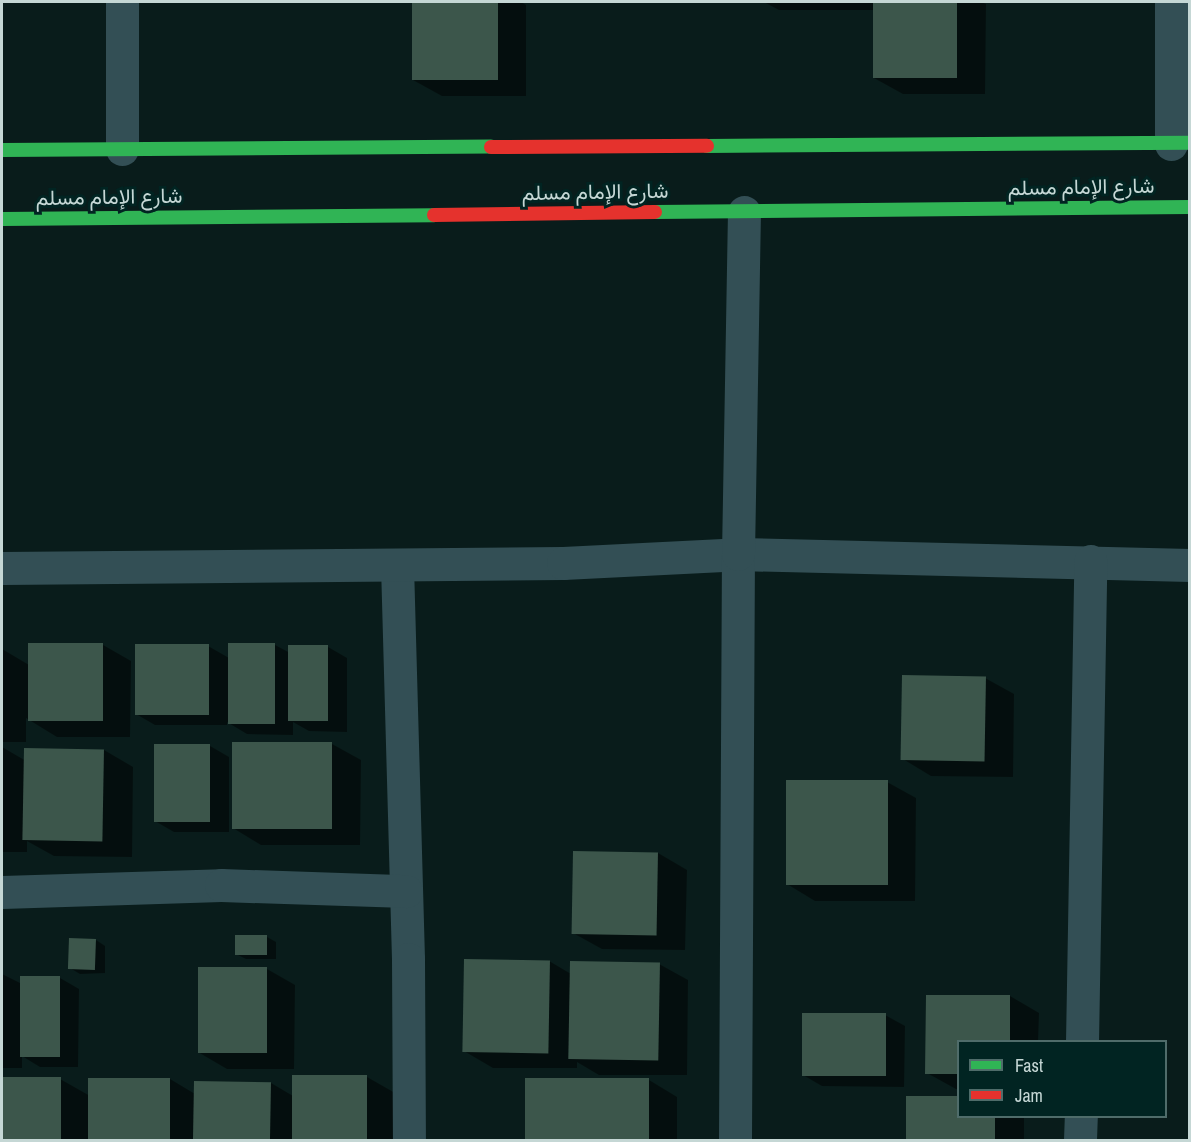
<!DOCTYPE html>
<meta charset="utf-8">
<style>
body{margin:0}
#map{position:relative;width:1191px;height:1142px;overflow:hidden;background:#091c1b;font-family:"Archivo Narrow",Vazirmatn,sans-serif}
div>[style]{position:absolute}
.shadow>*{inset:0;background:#0007}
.building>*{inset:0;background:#3c564b;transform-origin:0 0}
.street>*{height:33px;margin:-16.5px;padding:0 16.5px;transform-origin:16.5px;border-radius:16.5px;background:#334f55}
.fast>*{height:14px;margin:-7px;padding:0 7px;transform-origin:7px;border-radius:7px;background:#30b455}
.jam>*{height:14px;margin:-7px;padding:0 7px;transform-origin:7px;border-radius:7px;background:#e5322d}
span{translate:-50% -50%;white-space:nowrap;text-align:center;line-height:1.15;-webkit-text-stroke:6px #012422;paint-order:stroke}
.street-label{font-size:21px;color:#c5d7d5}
.frame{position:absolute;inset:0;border:3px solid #c5d7d5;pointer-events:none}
.legend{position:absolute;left:957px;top:1040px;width:210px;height:78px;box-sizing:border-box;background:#012422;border:2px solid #4f6c6a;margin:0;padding:8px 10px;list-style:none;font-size:18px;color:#c5d7d5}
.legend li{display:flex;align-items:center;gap:12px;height:30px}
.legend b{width:30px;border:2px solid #4f6c6a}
</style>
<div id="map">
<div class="shadow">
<i style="clip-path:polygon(414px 2px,521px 2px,526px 5px,526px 96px,442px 96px,413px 80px)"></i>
<i style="clip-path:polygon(764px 2px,981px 2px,986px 4px,985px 94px,903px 94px,874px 78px,874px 10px,779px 10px)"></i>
<i style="clip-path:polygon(103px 645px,131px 661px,130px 737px,57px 737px,26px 718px,26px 742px,2px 742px,2px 649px,29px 665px)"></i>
<i style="clip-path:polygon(275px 645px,290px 653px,328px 647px,347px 658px,347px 732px,309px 731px,293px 722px,293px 735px,247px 734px,227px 722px,227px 725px,155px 725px,136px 714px,208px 646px,229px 658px)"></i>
<i style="clip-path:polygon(985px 678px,1014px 694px,1013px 777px,931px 776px,903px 759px)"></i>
<i style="clip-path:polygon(234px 743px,332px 744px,361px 760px,360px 845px,261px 845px,233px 828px)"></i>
<i style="clip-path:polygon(210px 746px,229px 757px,229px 832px,174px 832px,155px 821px)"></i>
<i style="clip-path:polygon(2px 747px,26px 761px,26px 750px,104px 750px,133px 767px,132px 857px,54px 856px,27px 841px,27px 852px,2px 852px)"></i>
<i style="clip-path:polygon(887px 782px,916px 798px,915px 901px,815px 901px,787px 884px)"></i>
<i style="clip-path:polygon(658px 853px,687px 870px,685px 950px,602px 949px,573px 933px)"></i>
<i style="clip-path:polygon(267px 937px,276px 942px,276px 959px,246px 959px,236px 954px)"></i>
<i style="clip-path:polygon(96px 940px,105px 946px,105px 973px,80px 974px,70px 968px)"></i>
<i style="clip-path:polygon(549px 961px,571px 974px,659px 964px,688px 980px,687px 1075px,599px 1075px,577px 1062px,577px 1068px,493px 1068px,464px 1051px)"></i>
<i style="clip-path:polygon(267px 969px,295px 985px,294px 1069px,227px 1069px,198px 1052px)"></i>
<i style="clip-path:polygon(2px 974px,22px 984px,60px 978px,79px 989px,78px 1067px,40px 1067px,22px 1056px,22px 1068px,2px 1068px)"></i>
<i style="clip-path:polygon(928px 996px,1010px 996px,1039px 1013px,1038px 1042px,958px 1042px,958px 1089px,956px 1089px,927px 1073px)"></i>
<i style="clip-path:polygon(885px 1015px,905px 1026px,904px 1087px,822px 1086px,803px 1075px)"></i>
<i style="clip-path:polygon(367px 1077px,395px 1093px,395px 1140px,2px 1140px,2px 1078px,60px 1079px,90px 1096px,170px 1079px,195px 1094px,271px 1083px,293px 1096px)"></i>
<i style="clip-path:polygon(527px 1080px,649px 1080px,677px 1097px,677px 1140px,526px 1140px)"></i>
<i style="clip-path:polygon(908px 1098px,958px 1098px,958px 1116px,1024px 1116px,1024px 1140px,907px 1140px)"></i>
</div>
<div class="building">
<i style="left:412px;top:2px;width:86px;height:78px"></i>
<i style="left:873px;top:2px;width:84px;height:76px"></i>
<i style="left:28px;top:643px;width:75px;height:78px"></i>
<i style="left:228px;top:643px;width:47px;height:81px"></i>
<i style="left:135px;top:644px;width:74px;height:71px"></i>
<i style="left:288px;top:645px;width:40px;height:76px"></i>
<i style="left:902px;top:675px;width:84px;height:85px;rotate:1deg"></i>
<i style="left:232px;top:742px;width:100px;height:87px"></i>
<i style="left:154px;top:744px;width:56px;height:78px"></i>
<i style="left:24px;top:748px;width:80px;height:92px;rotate:1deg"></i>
<i style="left:786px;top:780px;width:102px;height:105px"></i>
<i style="left:573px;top:851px;width:85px;height:83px;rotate:1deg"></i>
<i style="left:235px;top:935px;width:32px;height:20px"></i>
<i style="left:69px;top:938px;width:27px;height:31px;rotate:2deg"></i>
<i style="left:464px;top:959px;width:86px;height:93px;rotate:1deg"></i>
<i style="left:570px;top:961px;width:90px;height:98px;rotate:1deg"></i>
<i style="left:198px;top:967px;width:69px;height:86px"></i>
<i style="left:20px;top:976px;width:40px;height:81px"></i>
<i style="clip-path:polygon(926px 995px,1010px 995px,1010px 1042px,958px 1042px,958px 1074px,925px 1074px)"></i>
<i style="left:802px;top:1013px;width:84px;height:63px"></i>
<i style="left:292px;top:1075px;width:75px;height:65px"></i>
<i style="left:2px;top:1077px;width:59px;height:63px"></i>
<i style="left:88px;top:1078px;width:82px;height:62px"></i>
<i style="left:525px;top:1078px;width:124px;height:62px"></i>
<i style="left:194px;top:1081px;width:77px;height:59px;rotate:1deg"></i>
<i style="clip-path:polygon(906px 1096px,958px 1096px,958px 1116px,995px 1116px,995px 1140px,906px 1140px)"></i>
</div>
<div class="street">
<i style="left:122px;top:2px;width:147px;rotate:90deg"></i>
<i style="left:1171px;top:2px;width:142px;rotate:90deg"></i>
<i style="left:397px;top:565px;width:394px;rotate:88.4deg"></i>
<i style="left:408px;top:959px;width:181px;rotate:89.7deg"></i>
<i style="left:2px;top:568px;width:561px;rotate:-0.51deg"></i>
<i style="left:563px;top:563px;width:175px;rotate:-2.9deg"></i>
<i style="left:738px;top:554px;width:452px;rotate:1.4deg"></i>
<i style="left:2px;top:892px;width:219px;rotate:-1.8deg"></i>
<i style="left:221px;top:885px;width:185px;rotate:1.9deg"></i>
<i style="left:1082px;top:1042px;width:481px;rotate:-89deg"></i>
<i style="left:735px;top:1140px;width:586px;rotate:-89.71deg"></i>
<i style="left:738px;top:554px;width:342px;rotate:-89deg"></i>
<i style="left:1080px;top:1140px;width:24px;rotate:-88deg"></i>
</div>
<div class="fast">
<i style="left:707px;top:146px;width:483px;rotate:-0.4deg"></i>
<i style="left:2px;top:150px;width:489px;rotate:-0.4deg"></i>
<i style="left:655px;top:212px;width:535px;rotate:-0.54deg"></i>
<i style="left:2px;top:219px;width:432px;rotate:-0.5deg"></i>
</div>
<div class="jam">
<i style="left:491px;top:147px;width:216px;rotate:-0.3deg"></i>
<i style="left:434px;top:215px;width:221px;rotate:-0.8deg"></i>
</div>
<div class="street-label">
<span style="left:1081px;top:187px;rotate:-1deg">شارع الإمام مسلم</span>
<span style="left:595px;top:192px;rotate:-1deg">شارع الإمام مسلم</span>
<span style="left:109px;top:197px;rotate:-1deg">شارع الإمام مسلم</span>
</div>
<div class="frame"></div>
<ul class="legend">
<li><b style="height:8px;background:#30b455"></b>Fast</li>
<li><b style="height:8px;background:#e5322d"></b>Jam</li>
</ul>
</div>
